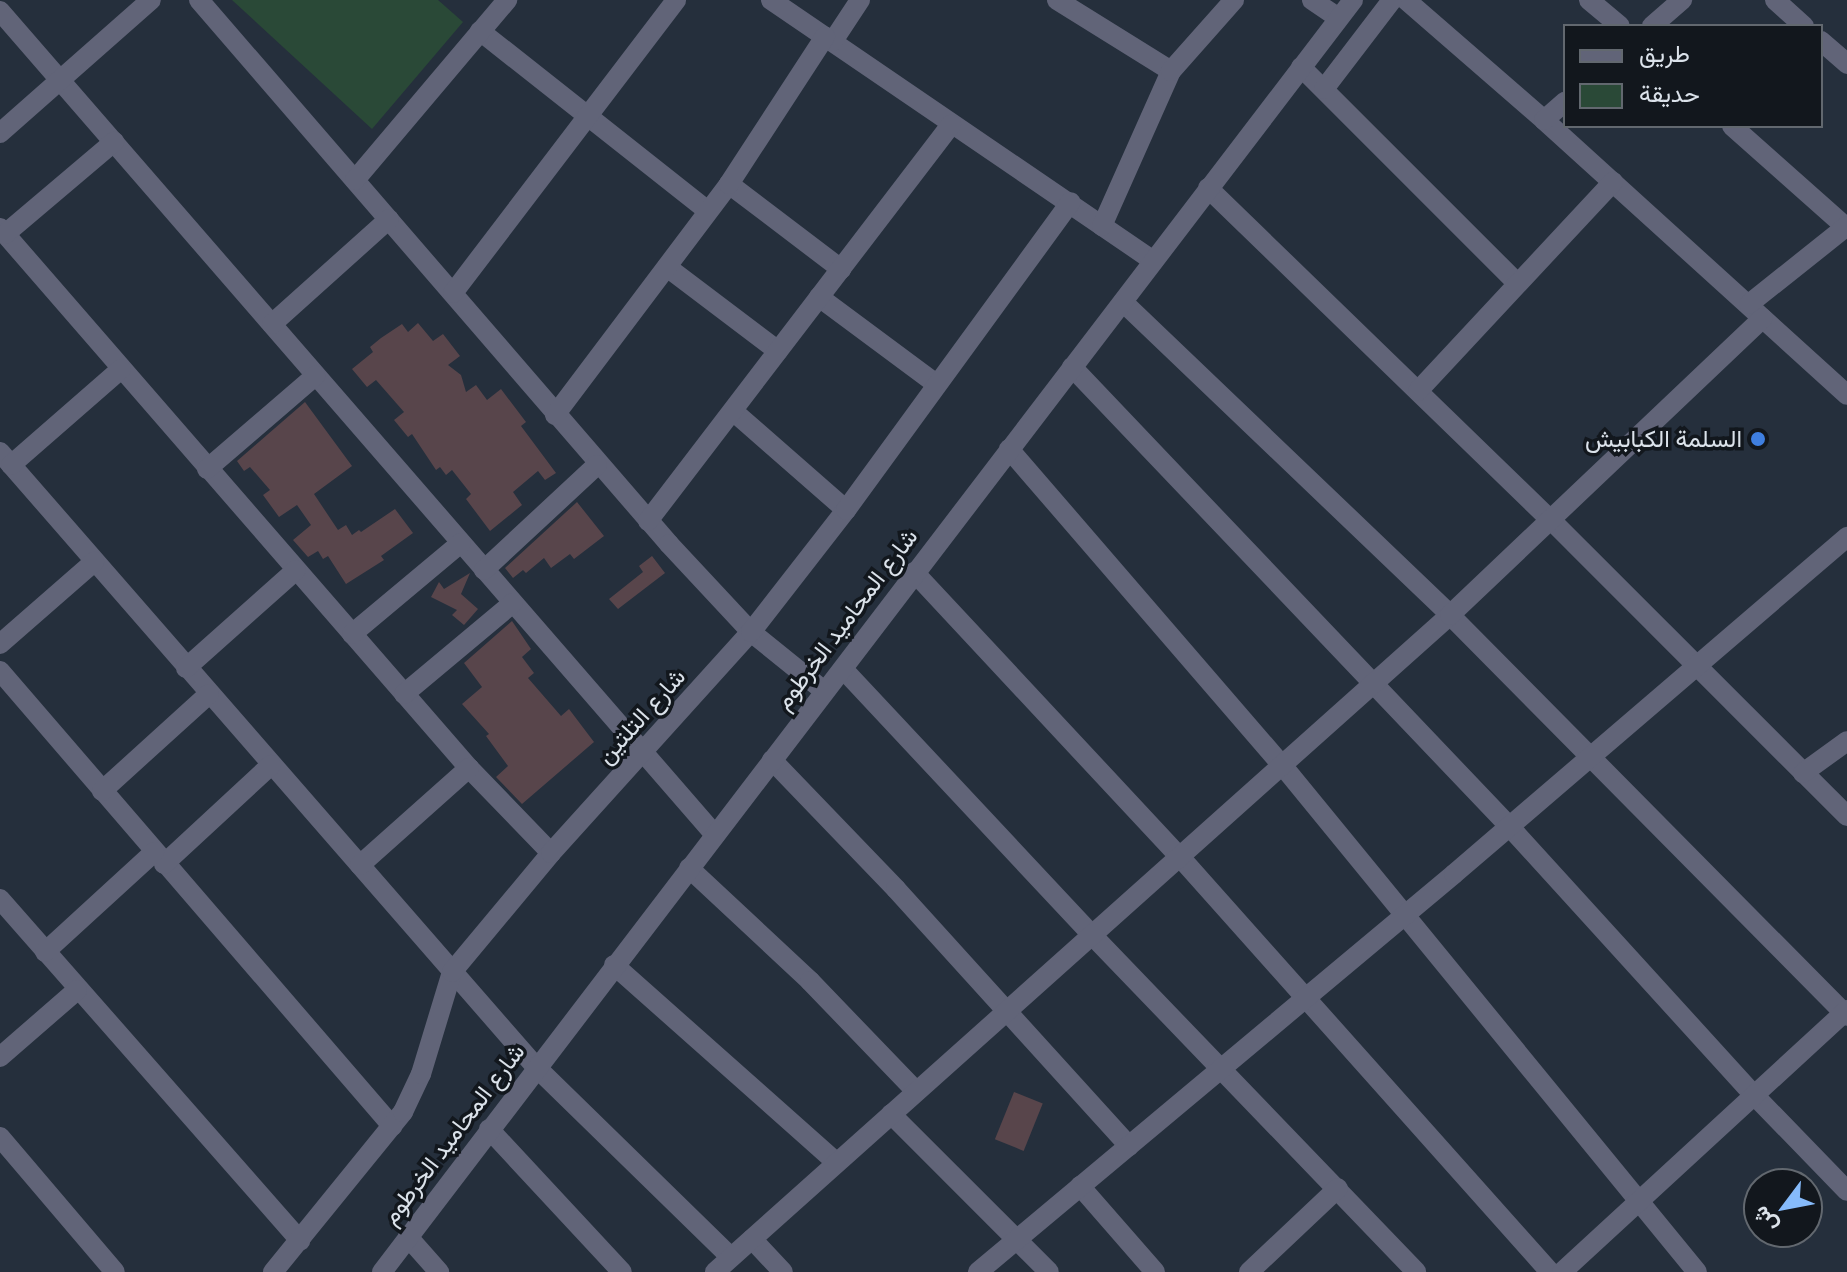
<!DOCTYPE html>
<meta charset="utf-8">
<style>
body{margin:0}
#map{position:relative;width:1847px;height:1272px;overflow:hidden;background:#252f3c;font-family:"Source Serif 4",Vazirmatn,serif}
div>[style]{position:absolute}
.green>*{inset:0;background:#2a4937}
.building>*{inset:0;background:#58454b;transform-origin:0 0}
.minor>*{height:20px;margin:-10px;padding:0 10px;transform-origin:10px;border-radius:10px;background:#616478}
.dots>*{width:22px;height:22px;translate:-50% -50%;box-sizing:border-box;border:4px solid #12171d;border-radius:50%}
span{translate:-50% -50%;white-space:nowrap;text-align:center;line-height:1.15;-webkit-text-stroke:7px #12171d;paint-order:stroke}
.poi-label{font-size:24px;color:#dbe2ea}
.right{translate:-100% -50%;text-align:right}
.street-label{font-size:24px;color:#dbe2ea}
.legend{position:absolute;left:1563px;top:24px;width:260px;height:104px;box-sizing:border-box;background:#12171d;border:2px solid #62686f;margin:0;padding:10px 14px;list-style:none;font-size:24px;color:#dbe2ea}
.legend li{display:flex;align-items:center;gap:16px;height:40px}
.legend b{width:40px;border:2px solid #62686f}
.north{position:absolute;left:1743px;top:1168px;width:80px;height:80px;box-sizing:border-box;background:#12171d;border:2px solid #62686f;border-radius:50%;rotate:238deg;font-size:22px;font-weight:700;line-height:32px;text-align:center;color:#dbe2ea}
.north::after{content:'';display:block;margin:auto;width:28px;height:36px;background:#86bbfb;clip-path:polygon(50% 0,100% 100%,50% 72%,0 100%)}
</style>
<div id="map">
<div class="green">
<i style="clip-path:polygon(232px 0,438px 0,463px 22px,372px 129px)"></i>
</div>
<div class="building">
<i style="clip-path:polygon(418px 323px,433px 341px,443px 334px,460px 356px,448px 365px,461px 375px,466px 392px,476px 385px,487px 400px,501px 389px,526px 422px,521px 426px,556px 473px,545px 480px,538px 471px,513px 492px,522px 505px,490px 531px,466px 499px,471px 494px,452px 470px,446px 475px,440px 467px,436px 470px,412px 434px,408px 437px,394px 420px,404px 412px,376px 380px,367px 387px,352px 369px,373px 352px,370px 347px,381px 338px,402px 324px,408px 332px)"></i>
<i style="clip-path:polygon(305px 402px,352px 466px,314px 494px,338px 530px,346px 525px,352px 535px,359px 530px,361px 532px,395px 509px,413px 533px,381px 556px,384px 560px,346px 584px,328px 556px,323px 559px,318px 551px,308px 557px,293px 540px,311px 525px,297px 505px,279px 517px,263px 495px,270px 490px,250px 467px,244px 471px,237px 461px)"></i>
<i style="clip-path:polygon(577px 502px,604px 536px,574px 559px,570px 554px,551px 568px,544px 558px,526px 573px,523px 570px,513px 578px,505px 568px)"></i>
<i style="clip-path:polygon(652px 556px,665px 573px,618px 609px,609px 599px,643px 572px,639px 566px)"></i>
<i style="clip-path:polygon(470px 573px,461px 594px,478px 609px,464px 625px,452px 615px,457px 610px,431px 597px,439px 582px,444px 589px)"></i>
<i style="clip-path:polygon(512px 621px,531px 649px,522px 657px,534px 673px,528px 678px,561px 716px,569px 709px,594px 742px,522px 804px,496px 777px,508px 766px,486px 736px,489px 734px,462px 704px,482px 687px,464px 663px)"></i>
<i style="left:1014px;top:1092px;width:31px;height:51px;rotate:22deg"></i>
</div>
<div class="minor">
<i style="left:199px;top:0;width:719px;rotate:49.17deg"></i>
<i style="left:669px;top:544px;width:120px;rotate:47deg"></i>
<i style="left:751px;top:632px;width:94px;rotate:38.9deg"></i>
<i style="left:771px;top:0;width:463px;rotate:34.3deg"></i>
<i style="left:1057px;top:0;width:134px;rotate:31.9deg"></i>
<i style="left:1312px;top:0;width:32px;rotate:34deg"></i>
<i style="left:1406px;top:0;width:183px;rotate:41deg"></i>
<i style="left:1544px;top:120px;width:409px;rotate:42.2deg"></i>
<i style="left:1589px;top:0;width:40px;rotate:40deg"></i>
<i style="left:1775px;top:0;width:39px;rotate:42deg"></i>
<i style="left:0;top:11px;width:1091px;rotate:49.05deg"></i>
<i style="left:1652px;top:26px;width:40px;rotate:-41deg"></i>
<i style="left:480px;top:31px;width:290px;rotate:38.3deg"></i>
<i style="left:833px;top:41px;width:49px;rotate:-56.6deg"></i>
<i style="left:1821px;top:41px;width:35px;rotate:41deg"></i>
<i style="left:1301px;top:67px;width:305px;rotate:45deg"></i>
<i style="left:1324px;top:89px;width:112px;rotate:-52.6deg"></i>
<i style="left:1544px;top:120px;width:28px;rotate:-41deg"></i>
<i style="left:1732px;top:126px;width:154px;rotate:41.6deg"></i>
<i style="left:0;top:133px;width:201px;rotate:-41.4deg"></i>
<i style="left:355px;top:180px;width:236px;rotate:-49.8deg"></i>
<i style="left:729px;top:184px;width:141px;rotate:37.2deg"></i>
<i style="left:1208px;top:188px;width:476px;rotate:44.1deg"></i>
<i style="left:1550px;top:519px;width:420px;rotate:45deg"></i>
<i style="left:1102px;top:226px;width:170px;rotate:-66deg"></i>
<i style="left:1171px;top:71px;width:95px;rotate:-48.4deg"></i>
<i style="left:0;top:228px;width:715px;rotate:49.03deg"></i>
<i style="left:469px;top:768px;width:118px;rotate:46deg"></i>
<i style="left:5px;top:234px;width:143px;rotate:-40.2deg"></i>
<i style="left:667px;top:267px;width:139px;rotate:37.1deg"></i>
<i style="left:453px;top:293px;width:368px;rotate:-52.7deg"></i>
<i style="left:819px;top:297px;width:146px;rotate:36.6deg"></i>
<i style="left:1123px;top:302px;width:453px;rotate:43.7deg"></i>
<i style="left:1450px;top:615px;width:564px;rotate:45.29deg"></i>
<i style="left:1749px;top:304px;width:125px;rotate:-38.5deg"></i>
<i style="left:272px;top:324px;width:157px;rotate:-41.9deg"></i>
<i style="left:1072px;top:367px;width:634px;rotate:46.41deg"></i>
<i style="left:1509px;top:826px;width:365px;rotate:47.7deg"></i>
<i style="left:1755px;top:1096px;width:132px;rotate:45.9deg"></i>
<i style="left:1418px;top:391px;width:286px;rotate:-47deg"></i>
<i style="left:733px;top:411px;width:150px;rotate:41.2deg"></i>
<i style="left:555px;top:415px;width:289px;rotate:-53deg"></i>
<i style="left:729px;top:184px;width:176px;rotate:-56.9deg"></i>
<i style="left:1009px;top:449px;width:418px;rotate:49.2deg"></i>
<i style="left:1282px;top:765px;width:655px;rotate:50.7deg"></i>
<i style="left:0;top:452px;width:816px;rotate:48.93deg"></i>
<i style="left:536px;top:1067px;width:272px;rotate:44.3deg"></i>
<i style="left:11px;top:465px;width:146px;rotate:-41.1deg"></i>
<i style="left:207px;top:469px;width:143px;rotate:-40.7deg"></i>
<i style="left:648px;top:521px;width:499px;rotate:-52.6deg"></i>
<i style="left:484px;top:570px;width:154px;rotate:-42.9deg"></i>
<i style="left:914px;top:572px;width:390px;rotate:47deg"></i>
<i style="left:1180px;top:857px;width:556px;rotate:48.28deg"></i>
<i style="left:352px;top:634px;width:142px;rotate:-39.9deg"></i>
<i style="left:0;top:644px;width:125px;rotate:-41.1deg"></i>
<i style="left:186px;top:668px;width:147px;rotate:-41.7deg"></i>
<i style="left:844px;top:670px;width:364px;rotate:46.9deg"></i>
<i style="left:1093px;top:936px;width:466px;rotate:46.1deg"></i>
<i style="left:0;top:671px;width:601px;rotate:49.25deg"></i>
<i style="left:404px;top:694px;width:142px;rotate:-39.9deg"></i>
<i style="left:772px;top:760px;width:179px;rotate:46.1deg"></i>
<i style="left:896px;top:889px;width:347px;rotate:47.8deg"></i>
<i style="left:1803px;top:773px;width:54px;rotate:-36deg"></i>
<i style="left:102px;top:791px;width:144px;rotate:-42.2deg"></i>
<i style="left:164px;top:864px;width:146px;rotate:-42.8deg"></i>
<i style="left:360px;top:865px;width:146px;rotate:-41.7deg"></i>
<i style="left:689px;top:868px;width:166px;rotate:43deg"></i>
<i style="left:810px;top:981px;width:153px;rotate:46.1deg"></i>
<i style="left:0;top:899px;width:455px;rotate:48.7deg"></i>
<i style="left:45px;top:952px;width:148px;rotate:-42.5deg"></i>
<i style="left:614px;top:965px;width:297px;rotate:41.6deg"></i>
<i style="left:0;top:1057px;width:102px;rotate:-41deg"></i>
<i style="left:891px;top:1114px;width:223px;rotate:45deg"></i>
<i style="left:489px;top:1129px;width:195px;rotate:47.1deg"></i>
<i style="left:0;top:1137px;width:177px;rotate:49.6deg"></i>
<i style="left:1080px;top:1186px;width:114px;rotate:48.9deg"></i>
<i style="left:408px;top:1237px;width:47px;rotate:48.5deg"></i>
<i style="left:752px;top:1239px;width:45px;rotate:46.8deg"></i>
<i style="left:273px;top:1272px;width:206px;rotate:-50.9deg"></i>
<i style="left:403px;top:1112px;width:42px;rotate:-64.7deg"></i>
<i style="left:421px;top:1074px;width:107px;rotate:-73.1deg"></i>
<i style="left:452px;top:972px;width:155px;rotate:-50.2deg"></i>
<i style="left:551px;top:853px;width:298px;rotate:-47.9deg"></i>
<i style="left:751px;top:632px;width:155px;rotate:-52.1deg"></i>
<i style="left:846px;top:510px;width:381px;rotate:-53.9deg"></i>
<i style="left:382px;top:1272px;width:1600px;rotate:-52.64deg"></i>
<i style="left:715px;top:1272px;width:986px;rotate:-41.79deg"></i>
<i style="left:1450px;top:615px;width:431px;rotate:-43.5deg"></i>
<i style="left:978px;top:1272px;width:620px;rotate:-39.9deg"></i>
<i style="left:1454px;top:874px;width:518px;rotate:-40.61deg"></i>
<i style="left:1249px;top:1272px;width:122px;rotate:-43.3deg"></i>
<i style="left:1562px;top:1272px;width:387px;rotate:-42.6deg"></i>
</div>
<div class="dots">
<i style="left:1758px;top:439px;background:#3f7fe0"></i>
</div>
<div class="poi-label">
<span class="right" style="left:1742px;top:439px">السلمة الكبابيش</span>
</div>
<div class="street-label">
<span style="left:846px;top:619px;rotate:-53deg">شارع المحاميد الخرطوم</span>
<span style="left:641px;top:716px;rotate:-48deg">شارع التلتين</span>
<span style="left:453px;top:1134px;rotate:-53deg">شارع المحاميد الخرطوم</span>
</div>
<ul class="legend">
<li><b style="height:10px;background:#616478"></b>طريق</li>
<li><b style="height:22px;background:#2a4937"></b>حديقة</li>
</ul>
<div class="north">ش</div>
</div>
